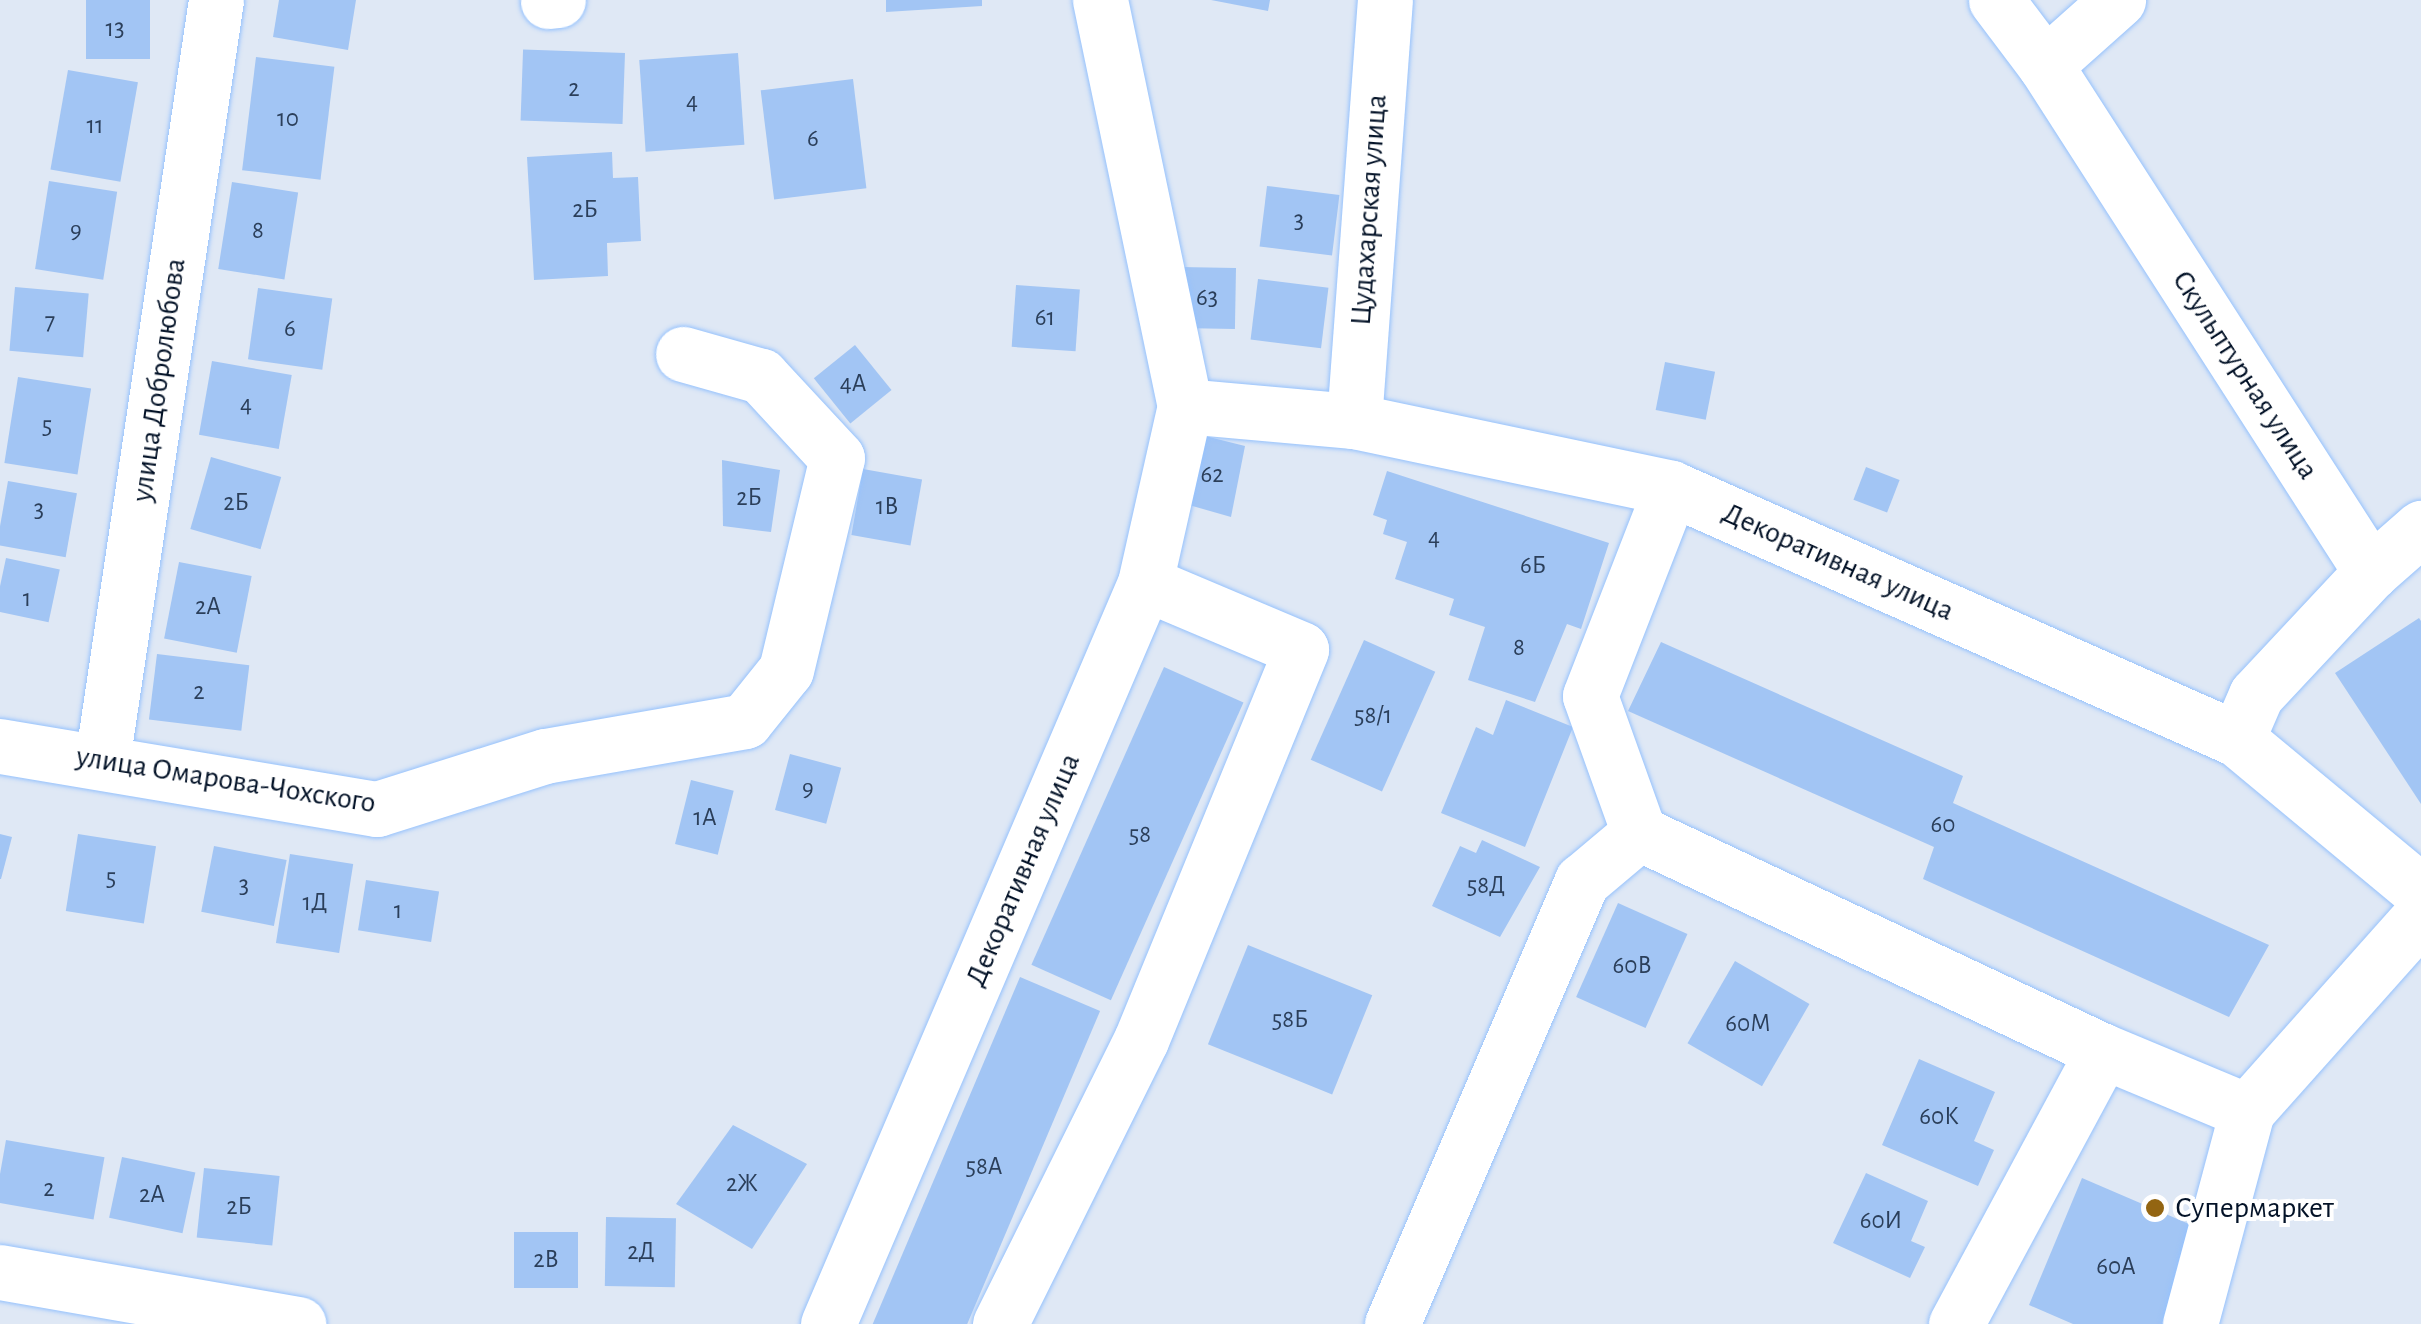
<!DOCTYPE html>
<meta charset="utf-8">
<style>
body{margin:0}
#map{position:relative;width:2421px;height:1324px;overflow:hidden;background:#dfe8f5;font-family:"Alegreya Sans",sans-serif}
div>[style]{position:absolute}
.building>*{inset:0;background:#a2c5f4;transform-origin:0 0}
.roads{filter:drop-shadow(0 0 2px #96c2fd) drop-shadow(0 0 2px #96c2fd)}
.minor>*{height:55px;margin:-27.5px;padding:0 27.5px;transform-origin:27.5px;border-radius:27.5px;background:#fff}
.dots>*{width:28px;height:28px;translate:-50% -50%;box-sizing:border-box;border:5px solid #fff;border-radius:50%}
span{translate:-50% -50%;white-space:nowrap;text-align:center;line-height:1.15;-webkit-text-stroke:8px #fff;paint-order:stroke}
.number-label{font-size:25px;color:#2b3f5a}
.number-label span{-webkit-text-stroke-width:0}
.street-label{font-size:30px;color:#031227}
.poi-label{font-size:30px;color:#031227}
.left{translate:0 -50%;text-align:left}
</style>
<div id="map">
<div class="building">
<i style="left:86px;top:0;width:64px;height:59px"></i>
<i style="clip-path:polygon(279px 0,356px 0,348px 50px,273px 37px)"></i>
<i style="clip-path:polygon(886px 0,982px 0,982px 6px,886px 12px)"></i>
<i style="clip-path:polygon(1211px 0,1270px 0,1268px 11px)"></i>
<i style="left:625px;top:53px;width:71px;height:102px;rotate:92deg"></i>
<i style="left:738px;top:53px;width:92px;height:99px;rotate:86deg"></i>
<i style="left:256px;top:57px;width:79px;height:114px;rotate:7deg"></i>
<i style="left:68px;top:70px;width:71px;height:101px;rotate:10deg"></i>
<i style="left:853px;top:79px;width:110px;height:93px;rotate:83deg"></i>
<i style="clip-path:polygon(612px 152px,613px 178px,638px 177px,641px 241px,607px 243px,608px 276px,534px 280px,527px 157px)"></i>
<i style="left:49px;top:181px;width:69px;height:89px;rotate:9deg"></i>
<i style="left:232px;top:182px;width:67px;height:88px;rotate:9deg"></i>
<i style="left:1267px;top:186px;width:73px;height:61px;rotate:7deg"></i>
<i style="left:1180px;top:267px;width:56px;height:61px;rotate:1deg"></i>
<i style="left:1258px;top:279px;width:71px;height:61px;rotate:7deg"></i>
<i style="left:1016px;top:285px;width:64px;height:62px;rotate:4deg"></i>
<i style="left:15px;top:287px;width:74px;height:64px;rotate:5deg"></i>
<i style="left:258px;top:288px;width:75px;height:72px;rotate:8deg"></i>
<i style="left:855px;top:345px;width:58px;height:53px;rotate:51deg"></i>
<i style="left:212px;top:361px;width:81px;height:75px;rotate:10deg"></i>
<i style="left:1665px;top:362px;width:51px;height:49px;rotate:11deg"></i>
<i style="left:18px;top:377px;width:74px;height:87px;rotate:9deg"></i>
<i style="clip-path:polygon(1189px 432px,1245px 446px,1231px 517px,1182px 503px)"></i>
<i style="left:211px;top:457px;width:73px;height:75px;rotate:16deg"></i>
<i style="clip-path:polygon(722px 460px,780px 470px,771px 532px,723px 526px)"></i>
<i style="left:1866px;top:467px;width:36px;height:35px;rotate:21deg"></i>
<i style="left:863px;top:469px;width:60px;height:67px;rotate:10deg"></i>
<i style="clip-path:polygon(1387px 471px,1609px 543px,1581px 629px,1567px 624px,1535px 702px,1468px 680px,1485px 627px,1449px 615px,1454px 599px,1395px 579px,1407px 542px,1383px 534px,1387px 520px,1373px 515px)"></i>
<i style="left:8px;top:481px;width:70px;height:65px;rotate:10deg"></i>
<i style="left:6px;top:558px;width:55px;height:54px;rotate:12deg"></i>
<i style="left:179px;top:562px;width:74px;height:78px;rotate:11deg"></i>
<i style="clip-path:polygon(2419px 618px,2421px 621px,2421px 804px,2335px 673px)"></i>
<i style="left:1364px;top:640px;width:78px;height:131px;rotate:24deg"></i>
<i style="clip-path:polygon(1661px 642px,1963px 776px,1953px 803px,2269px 945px,2229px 1017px,1923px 879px,1934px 847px,1628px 711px)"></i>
<i style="left:157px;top:654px;width:93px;height:66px;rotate:7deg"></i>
<i style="left:1164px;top:667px;width:87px;height:326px;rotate:24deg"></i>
<i style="clip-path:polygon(1506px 700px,1573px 727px,1525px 847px,1441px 813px,1476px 727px,1493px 735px)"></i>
<i style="left:790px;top:754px;width:53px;height:58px;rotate:15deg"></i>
<i style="left:691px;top:780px;width:44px;height:66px;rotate:14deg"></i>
<i style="clip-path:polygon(0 834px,12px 837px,1px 879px,0 879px)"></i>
<i style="left:78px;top:834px;width:79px;height:78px;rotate:9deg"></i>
<i style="clip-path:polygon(1482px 840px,1540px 867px,1500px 937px,1432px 906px,1460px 846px,1476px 853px)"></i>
<i style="left:214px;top:846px;width:74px;height:67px;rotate:11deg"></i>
<i style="left:290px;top:854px;width:64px;height:90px;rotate:9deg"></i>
<i style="left:366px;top:880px;width:74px;height:51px;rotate:9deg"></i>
<i style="left:1618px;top:903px;width:76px;height:103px;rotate:24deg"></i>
<i style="left:1248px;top:945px;width:134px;height:107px;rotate:22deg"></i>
<i style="left:1735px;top:961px;width:86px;height:95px;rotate:30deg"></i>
<i style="left:1020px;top:977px;width:87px;height:378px;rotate:23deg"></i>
<i style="clip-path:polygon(1919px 1059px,1995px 1092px,1974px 1141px,1994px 1150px,1978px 1186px,1882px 1145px)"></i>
<i style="clip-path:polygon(733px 1125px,807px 1164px,752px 1249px,676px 1204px)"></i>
<i style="left:6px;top:1140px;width:100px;height:63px;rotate:10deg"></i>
<i style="left:122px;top:1157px;width:75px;height:62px;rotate:12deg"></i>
<i style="left:204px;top:1168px;width:76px;height:70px;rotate:6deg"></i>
<i style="clip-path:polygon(1866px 1173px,1928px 1201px,1911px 1241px,1925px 1247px,1910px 1278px,1833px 1243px)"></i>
<i style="clip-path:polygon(2082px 1178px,2203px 1230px,2163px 1324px,2073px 1324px,2029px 1305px)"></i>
<i style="left:606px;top:1217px;width:70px;height:69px;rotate:1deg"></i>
<i style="left:514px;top:1232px;width:64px;height:56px"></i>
</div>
<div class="roads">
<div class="minor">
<i style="left:1100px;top:0;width:415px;rotate:78.2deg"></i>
<i style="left:1996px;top:0;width:81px;rotate:53deg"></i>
<i style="left:2045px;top:65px;width:603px;rotate:57.26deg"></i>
<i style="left:2371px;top:572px;width:168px;rotate:133.1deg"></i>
<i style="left:2256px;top:695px;width:48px;rotate:113.4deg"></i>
<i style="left:548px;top:1px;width:10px;rotate:-6deg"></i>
<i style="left:2045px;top:65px;width:98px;rotate:-41.7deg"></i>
<i style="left:1354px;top:421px;width:422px;rotate:-85.8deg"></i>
<i style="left:1671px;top:488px;width:223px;rotate:111.3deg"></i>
<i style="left:1590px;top:696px;width:145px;rotate:70.3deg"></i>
<i style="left:1639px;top:833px;width:513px;rotate:25.17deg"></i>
<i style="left:2103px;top:1051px;width:156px;rotate:22.6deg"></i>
<i style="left:2371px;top:572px;width:67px;rotate:-41.3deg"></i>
<i style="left:0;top:746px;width:382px;rotate:9.5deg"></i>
<i style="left:377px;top:809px;width:176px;rotate:-17.5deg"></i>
<i style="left:545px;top:756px;width:203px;rotate:-9.9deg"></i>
<i style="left:745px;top:721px;width:65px;rotate:-51.2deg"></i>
<i style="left:786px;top:670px;width:218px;rotate:-76.5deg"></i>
<i style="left:837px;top:458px;width:112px;rotate:-132.8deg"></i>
<i style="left:761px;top:376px;width:81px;rotate:-164.2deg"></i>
<i style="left:102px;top:761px;width:769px;rotate:-81.48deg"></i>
<i style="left:0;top:1272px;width:303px;rotate:9.9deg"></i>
<i style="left:828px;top:1324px;width:806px;rotate:-66.84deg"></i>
<i style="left:1145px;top:583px;width:181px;rotate:-77.3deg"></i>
<i style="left:1185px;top:406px;width:170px;rotate:5.1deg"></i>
<i style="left:1354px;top:421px;width:324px;rotate:11.9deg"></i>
<i style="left:1671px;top:488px;width:619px;rotate:23.92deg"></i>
<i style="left:2237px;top:739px;width:239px;rotate:39.7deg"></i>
<i style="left:1000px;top:1324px;width:317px;rotate:-63.6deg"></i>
<i style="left:1141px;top:1040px;width:422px;rotate:-67.7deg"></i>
<i style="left:1301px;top:649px;width:169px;rotate:-157.1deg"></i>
<i style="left:1392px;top:1324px;width:482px;rotate:-66.8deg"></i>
<i style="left:1582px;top:881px;width:75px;rotate:-40.1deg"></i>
<i style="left:1956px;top:1324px;width:310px;rotate:-61.7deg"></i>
<i style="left:2190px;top:1324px;width:220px;rotate:-75deg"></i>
<i style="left:2247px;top:1111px;width:261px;rotate:-48.3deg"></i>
</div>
</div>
<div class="dots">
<i style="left:2155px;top:1208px;background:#936512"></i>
</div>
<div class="number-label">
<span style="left:115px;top:29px">13</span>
<span style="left:574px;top:89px">2</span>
<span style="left:692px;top:102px">4</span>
<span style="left:288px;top:119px">10</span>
<span style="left:95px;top:126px">11</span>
<span style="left:813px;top:139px">6</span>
<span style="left:585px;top:210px">2Б</span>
<span style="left:1299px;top:221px">3</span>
<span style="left:76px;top:231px">9</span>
<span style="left:258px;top:231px">8</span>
<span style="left:1207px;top:298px">63</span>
<span style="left:1045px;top:318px">61</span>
<span style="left:50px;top:322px">7</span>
<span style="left:290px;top:329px">6</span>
<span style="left:853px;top:384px">4А</span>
<span style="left:246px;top:405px">4</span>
<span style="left:47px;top:426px">5</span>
<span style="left:1212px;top:475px">62</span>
<span style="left:749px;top:498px">2Б</span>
<span style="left:236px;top:503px">2Б</span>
<span style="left:887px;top:507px">1В</span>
<span style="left:39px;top:510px">3</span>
<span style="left:1434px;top:538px">4</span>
<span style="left:1533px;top:566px">6Б</span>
<span style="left:27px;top:599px">1</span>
<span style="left:208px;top:607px">2А</span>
<span style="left:1519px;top:648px">8</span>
<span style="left:199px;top:692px">2</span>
<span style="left:1373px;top:716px">58/1</span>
<span style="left:808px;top:789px">9</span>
<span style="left:705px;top:818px">1А</span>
<span style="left:1943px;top:825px">60</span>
<span style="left:1140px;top:835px">58</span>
<span style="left:111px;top:878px">5</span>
<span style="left:244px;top:886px">3</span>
<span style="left:1486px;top:886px">58Д</span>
<span style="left:315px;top:903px">1Д</span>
<span style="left:398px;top:911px">1</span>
<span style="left:1632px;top:966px">60В</span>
<span style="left:1290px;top:1020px">58Б</span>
<span style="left:1748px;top:1024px">60М</span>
<span style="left:1939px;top:1117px">60К</span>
<span style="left:984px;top:1167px">58А</span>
<span style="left:742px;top:1184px">2Ж</span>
<span style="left:49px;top:1189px">2</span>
<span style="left:152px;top:1195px">2А</span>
<span style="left:239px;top:1207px">2Б</span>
<span style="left:1881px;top:1221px">60И</span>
<span style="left:641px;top:1252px">2Д</span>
<span style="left:546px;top:1260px">2В</span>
<span style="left:2116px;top:1267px">60А</span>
</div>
<div class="street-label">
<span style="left:1369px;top:210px;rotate:-86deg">Цудахарская улица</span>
<span style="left:2245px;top:375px;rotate:57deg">Скульптурная улица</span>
<span style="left:159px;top:380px;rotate:-82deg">улица Добролюбова</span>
<span style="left:1838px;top:562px;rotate:24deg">Декоративная улица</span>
<span style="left:226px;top:780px;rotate:9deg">улица Омарова-Чохского</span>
<span style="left:1023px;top:870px;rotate:-67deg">Декоративная улица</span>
</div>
<div class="poi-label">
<span class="left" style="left:2175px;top:1208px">Супермаркет</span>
</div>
</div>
